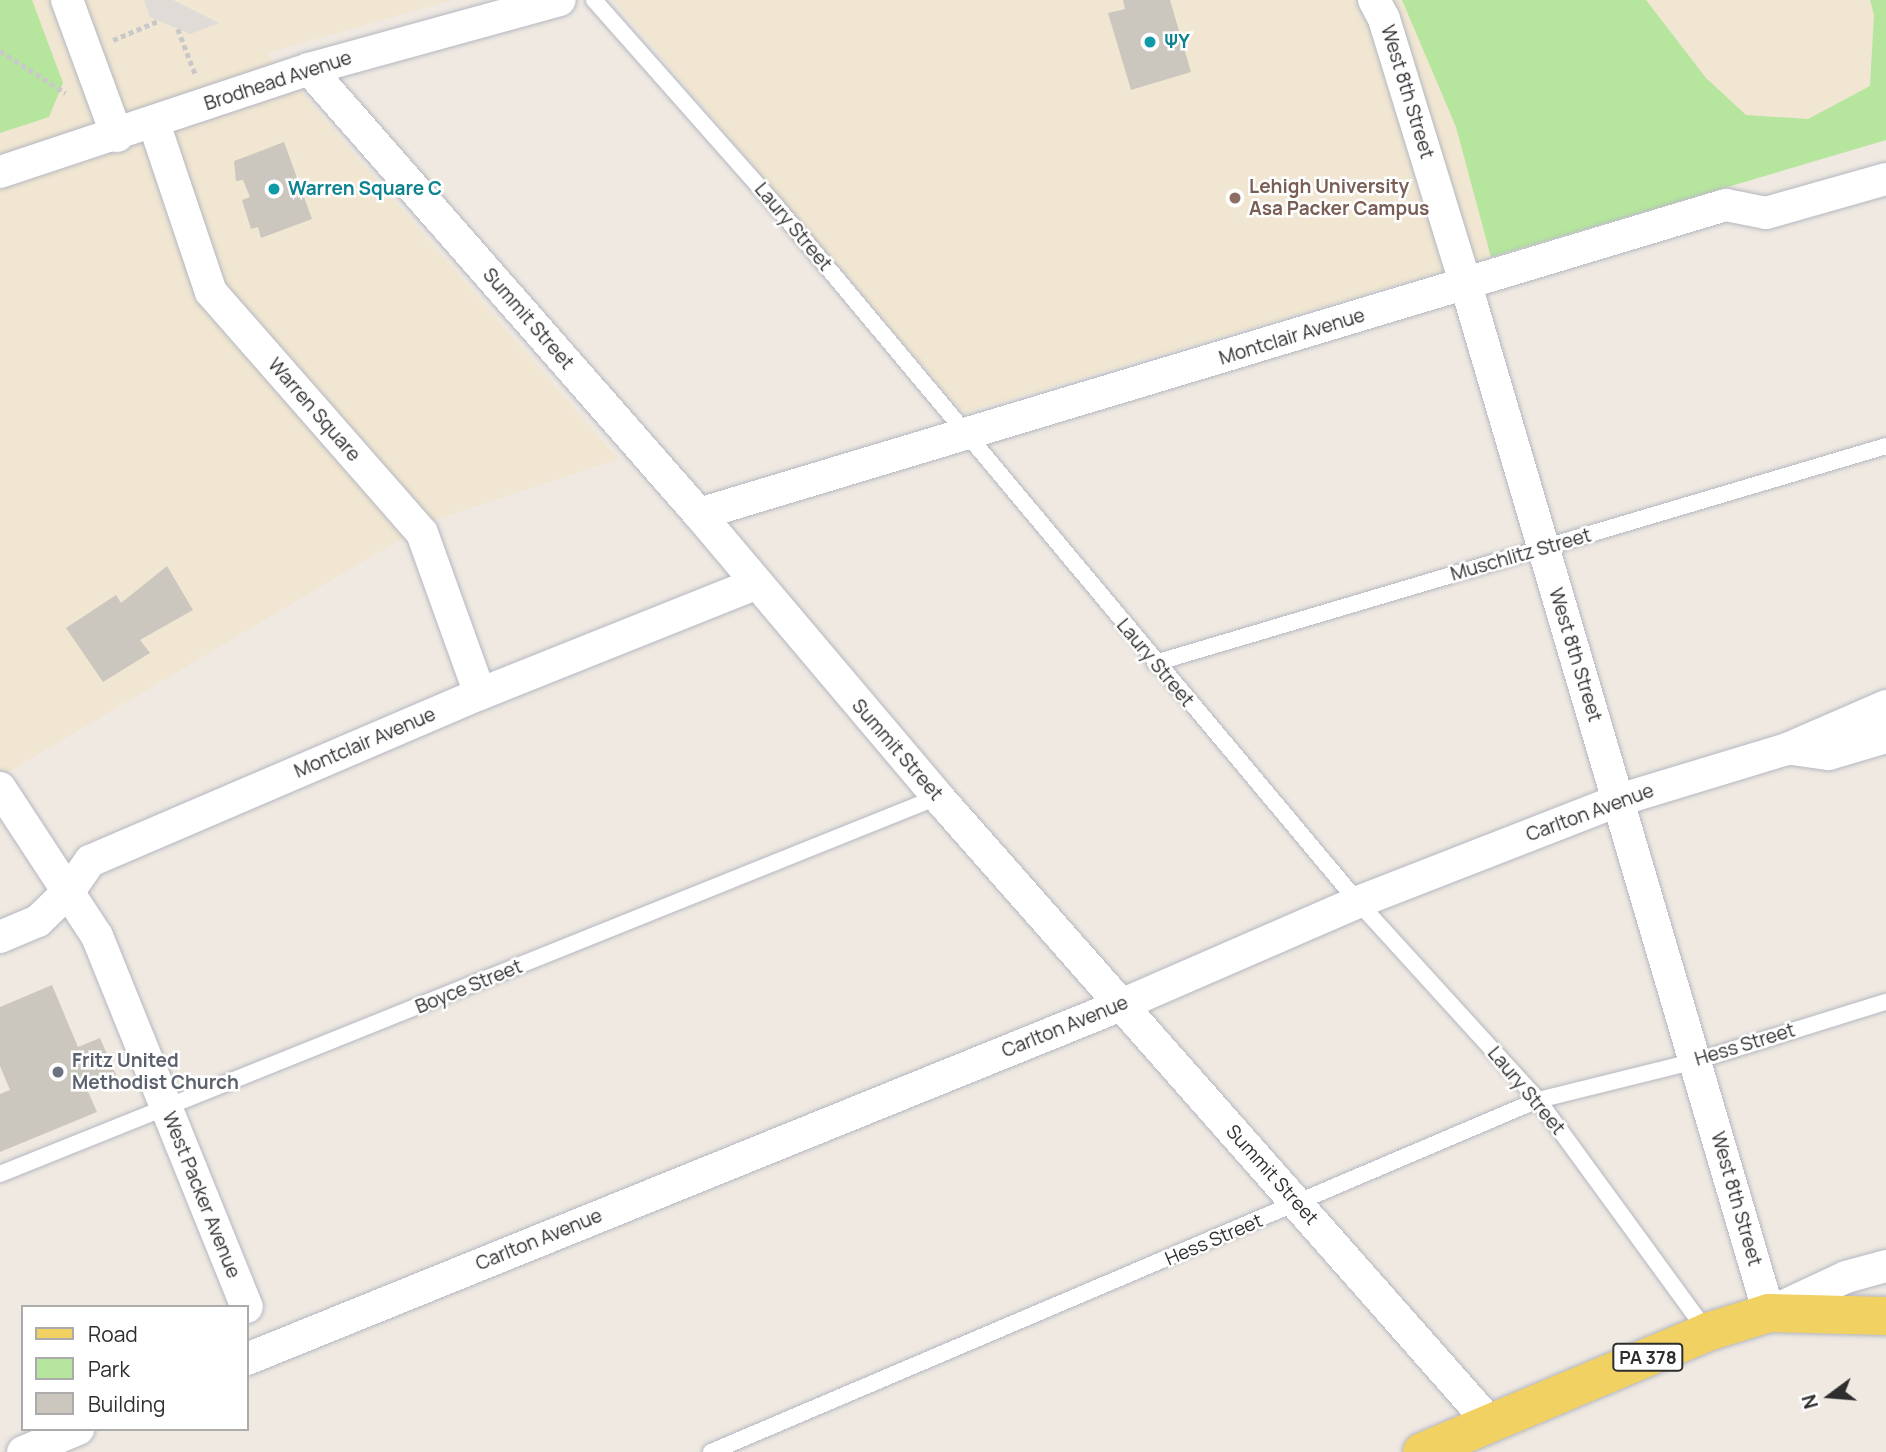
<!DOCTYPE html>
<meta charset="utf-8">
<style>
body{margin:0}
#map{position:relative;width:1886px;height:1452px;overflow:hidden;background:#efe9e1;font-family:Manrope,sans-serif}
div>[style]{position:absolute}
.education>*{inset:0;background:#f0e6d1}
.green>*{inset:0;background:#b6e59e}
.plaza>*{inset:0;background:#dfdcd8}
.building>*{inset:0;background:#cbc7bf}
.path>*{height:4.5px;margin-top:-2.25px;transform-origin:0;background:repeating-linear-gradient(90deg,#c9c9c9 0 5px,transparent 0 8.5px)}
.roads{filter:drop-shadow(0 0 2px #b4b7c1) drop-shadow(0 0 2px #b4b7c1)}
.lane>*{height:16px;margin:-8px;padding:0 8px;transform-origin:8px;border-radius:8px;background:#fff}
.street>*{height:32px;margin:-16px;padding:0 16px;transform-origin:16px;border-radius:16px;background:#fff}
.primary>*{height:38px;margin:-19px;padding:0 19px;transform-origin:19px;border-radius:19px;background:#f2d163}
.dots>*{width:19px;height:19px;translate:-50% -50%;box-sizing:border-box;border:4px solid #fff;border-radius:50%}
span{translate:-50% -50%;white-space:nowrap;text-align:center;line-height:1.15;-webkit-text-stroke:5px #fff;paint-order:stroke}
.shield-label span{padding:2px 5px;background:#fff;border:2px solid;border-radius:5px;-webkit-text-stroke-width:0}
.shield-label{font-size:18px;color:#2e2e2e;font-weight:700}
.culture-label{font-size:19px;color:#0d838f;font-weight:700}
.left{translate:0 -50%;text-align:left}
.street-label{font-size:19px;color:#2e2e2e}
.education-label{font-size:19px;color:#785e54;font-weight:700}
.worship-label{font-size:19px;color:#5b616d;font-weight:700}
.legend{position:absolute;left:21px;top:1305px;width:228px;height:126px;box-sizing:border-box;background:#fff;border:2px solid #ababab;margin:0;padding:9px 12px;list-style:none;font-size:21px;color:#2e2e2e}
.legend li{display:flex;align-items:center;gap:14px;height:35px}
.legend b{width:35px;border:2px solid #ababab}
.north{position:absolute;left:1795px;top:1361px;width:70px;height:70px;-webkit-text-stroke:5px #fff;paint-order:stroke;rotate:254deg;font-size:19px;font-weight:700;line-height:28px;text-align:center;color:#2e2e2e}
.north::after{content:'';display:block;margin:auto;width:24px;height:32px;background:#2e2e2e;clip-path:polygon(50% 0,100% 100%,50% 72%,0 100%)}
</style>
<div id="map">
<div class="education">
<i style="clip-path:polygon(0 0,452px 0,267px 53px,618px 459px,431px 521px,0 777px)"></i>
<i style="clip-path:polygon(613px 0,1886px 0,1886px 140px,963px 413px)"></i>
</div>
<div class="green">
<i style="clip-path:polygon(0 0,32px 0,63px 83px,49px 117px,0 133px)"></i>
<i style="clip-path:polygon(1402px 0,1646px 0,1706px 78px,1746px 115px,1808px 119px,1870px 86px,1874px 15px,1870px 0,1886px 0,1886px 140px,1491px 257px,1456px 127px)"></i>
</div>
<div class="plaza">
<i style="clip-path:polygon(144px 0,173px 0,219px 23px,190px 34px,150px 17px)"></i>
</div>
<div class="building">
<i style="clip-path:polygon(1123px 0,1170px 0,1191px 72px,1131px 90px,1108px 13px,1125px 9px)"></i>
<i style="clip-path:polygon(284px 142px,312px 219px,261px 238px,258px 227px,251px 229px,242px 200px,250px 197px,243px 180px,236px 181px,234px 161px)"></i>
<i style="clip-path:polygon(167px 566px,193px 610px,140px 640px,150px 653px,103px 682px,66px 628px,116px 595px,121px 603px)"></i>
<i style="clip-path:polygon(52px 985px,78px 1047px,100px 1038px,117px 1077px,87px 1089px,97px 1112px,0 1152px,0 1094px,10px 1090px,0 1066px,0 1007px)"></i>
</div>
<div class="path">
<i style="left:178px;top:29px;width:50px;rotate:69deg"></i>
<i style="left:113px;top:40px;width:49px;rotate:-22.9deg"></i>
<i style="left:0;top:51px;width:78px;rotate:32.5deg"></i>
</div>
<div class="roads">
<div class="lane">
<i style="left:594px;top:0;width:275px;rotate:48.5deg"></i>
<i style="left:776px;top:206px;width:907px;rotate:50.1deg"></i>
<i style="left:1358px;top:902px;width:268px;rotate:47.7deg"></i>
<i style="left:1538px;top:1100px;width:287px;rotate:53.9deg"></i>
<i style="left:1155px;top:663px;width:763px;rotate:-16.53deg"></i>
<i style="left:0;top:1174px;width:1011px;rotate:-21.9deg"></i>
<i style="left:711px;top:1452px;width:899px;rotate:-23.06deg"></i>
<i style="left:1538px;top:1100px;width:163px;rotate:-13.9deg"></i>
<i style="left:1696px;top:1061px;width:199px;rotate:-17.3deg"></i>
</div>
<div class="street">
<i style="left:67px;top:0;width:145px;rotate:69.8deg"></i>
<i style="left:1374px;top:0;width:21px;rotate:62deg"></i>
<i style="left:1384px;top:19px;width:278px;rotate:72.9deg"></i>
<i style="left:1466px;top:285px;width:1072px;rotate:73.58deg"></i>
<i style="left:1769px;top:1313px;width:85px;rotate:-25.1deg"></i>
<i style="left:1846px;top:1277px;width:41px;rotate:-15.4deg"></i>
<i style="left:309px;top:69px;width:592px;rotate:48.77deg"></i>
<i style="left:699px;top:514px;width:370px;rotate:49.8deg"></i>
<i style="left:938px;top:797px;width:836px;rotate:48.59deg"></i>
<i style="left:154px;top:123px;width:178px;rotate:71.4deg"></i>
<i style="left:211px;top:292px;width:320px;rotate:48.8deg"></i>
<i style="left:422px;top:533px;width:171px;rotate:70.2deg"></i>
<i style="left:0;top:172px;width:326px;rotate:-18.4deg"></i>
<i style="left:309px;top:69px;width:260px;rotate:-15.4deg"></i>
<i style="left:699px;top:514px;width:1072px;rotate:-16.75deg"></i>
<i style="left:1726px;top:205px;width:41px;rotate:11.3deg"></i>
<i style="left:1766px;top:213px;width:125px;rotate:-15.8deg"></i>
<i style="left:1792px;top:749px;width:37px;rotate:8deg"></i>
<i style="left:1829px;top:754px;width:59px;rotate:-16.6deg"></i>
<i style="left:0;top:788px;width:177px;rotate:56.8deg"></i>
<i style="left:97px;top:936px;width:400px;rotate:68deg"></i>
<i style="left:0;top:937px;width:41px;rotate:-22.8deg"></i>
<i style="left:38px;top:921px;width:43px;rotate:-44.1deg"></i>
<i style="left:69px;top:891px;width:37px;rotate:-55deg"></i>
<i style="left:90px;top:861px;width:424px;rotate:-23.2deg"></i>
<i style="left:480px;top:694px;width:296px;rotate:-21.8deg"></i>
<i style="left:247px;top:1359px;width:943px;rotate:-22.05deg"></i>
<i style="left:1121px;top:1005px;width:258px;rotate:-23.5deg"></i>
<i style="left:1358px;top:902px;width:280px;rotate:-21.3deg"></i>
<i style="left:1619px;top:800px;width:176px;rotate:-16.9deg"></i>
<i style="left:1787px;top:749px;width:108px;rotate:-23.5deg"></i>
<i style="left:23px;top:1452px;width:60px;rotate:-22.7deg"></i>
</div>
<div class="primary">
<i style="left:1422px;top:1452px;width:309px;rotate:-22.8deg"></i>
<i style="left:1707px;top:1332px;width:65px;rotate:-17deg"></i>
<i style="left:1769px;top:1313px;width:117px;rotate:1.5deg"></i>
</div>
</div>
<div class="dots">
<i style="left:1150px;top:42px;background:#0f9aa8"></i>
<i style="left:274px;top:189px;background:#0f9aa8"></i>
<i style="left:1235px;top:198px;background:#8d6e63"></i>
<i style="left:58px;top:1072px;background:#6b7280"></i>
</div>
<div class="shield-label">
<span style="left:1648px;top:1357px">PA 378</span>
</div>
<div class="culture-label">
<span class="left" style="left:1164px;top:42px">ΨΥ</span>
<span class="left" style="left:288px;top:189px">Warren Square C</span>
</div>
<div class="street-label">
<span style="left:278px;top:81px;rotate:-18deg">Brodhead Avenue</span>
<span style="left:1407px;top:92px;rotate:73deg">West 8th Street</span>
<span style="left:793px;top:227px;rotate:50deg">Laury Street</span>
<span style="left:528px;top:319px;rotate:49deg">Summit Street</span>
<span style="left:1292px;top:337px;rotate:-17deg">Montclair Avenue</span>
<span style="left:314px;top:410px;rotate:49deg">Warren Square</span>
<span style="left:1521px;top:555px;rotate:-16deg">Muschlitz Street</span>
<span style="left:1575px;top:655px;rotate:73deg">West 8th Street</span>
<span style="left:1155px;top:663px;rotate:50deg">Laury Street</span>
<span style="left:365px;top:743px;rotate:-23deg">Montclair Avenue</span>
<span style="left:897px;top:750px;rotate:49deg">Summit Street</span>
<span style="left:1590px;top:813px;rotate:-20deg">Carlton Avenue</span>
<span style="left:469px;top:987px;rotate:-22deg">Boyce Street</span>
<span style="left:1065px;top:1027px;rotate:-22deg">Carlton Avenue</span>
<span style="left:1745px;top:1045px;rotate:-17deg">Hess Street</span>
<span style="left:1526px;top:1091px;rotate:50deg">Laury Street</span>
<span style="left:1272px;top:1175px;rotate:48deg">Summit Street</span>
<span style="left:201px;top:1195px;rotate:68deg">West Packer Avenue</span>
<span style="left:1736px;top:1199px;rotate:74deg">West 8th Street</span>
<span style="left:539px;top:1240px;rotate:-22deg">Carlton Avenue</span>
<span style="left:1214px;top:1240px;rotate:-23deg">Hess Street</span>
</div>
<div class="education-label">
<span class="left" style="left:1249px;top:198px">Lehigh University<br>Asa Packer Campus</span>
</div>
<div class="worship-label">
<span class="left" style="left:72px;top:1072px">Fritz United<br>Methodist Church</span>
</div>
<ul class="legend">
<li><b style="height:9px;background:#f2d163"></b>Road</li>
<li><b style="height:19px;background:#b6e59e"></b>Park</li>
<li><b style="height:19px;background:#cbc7bf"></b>Building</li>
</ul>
<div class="north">N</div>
</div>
